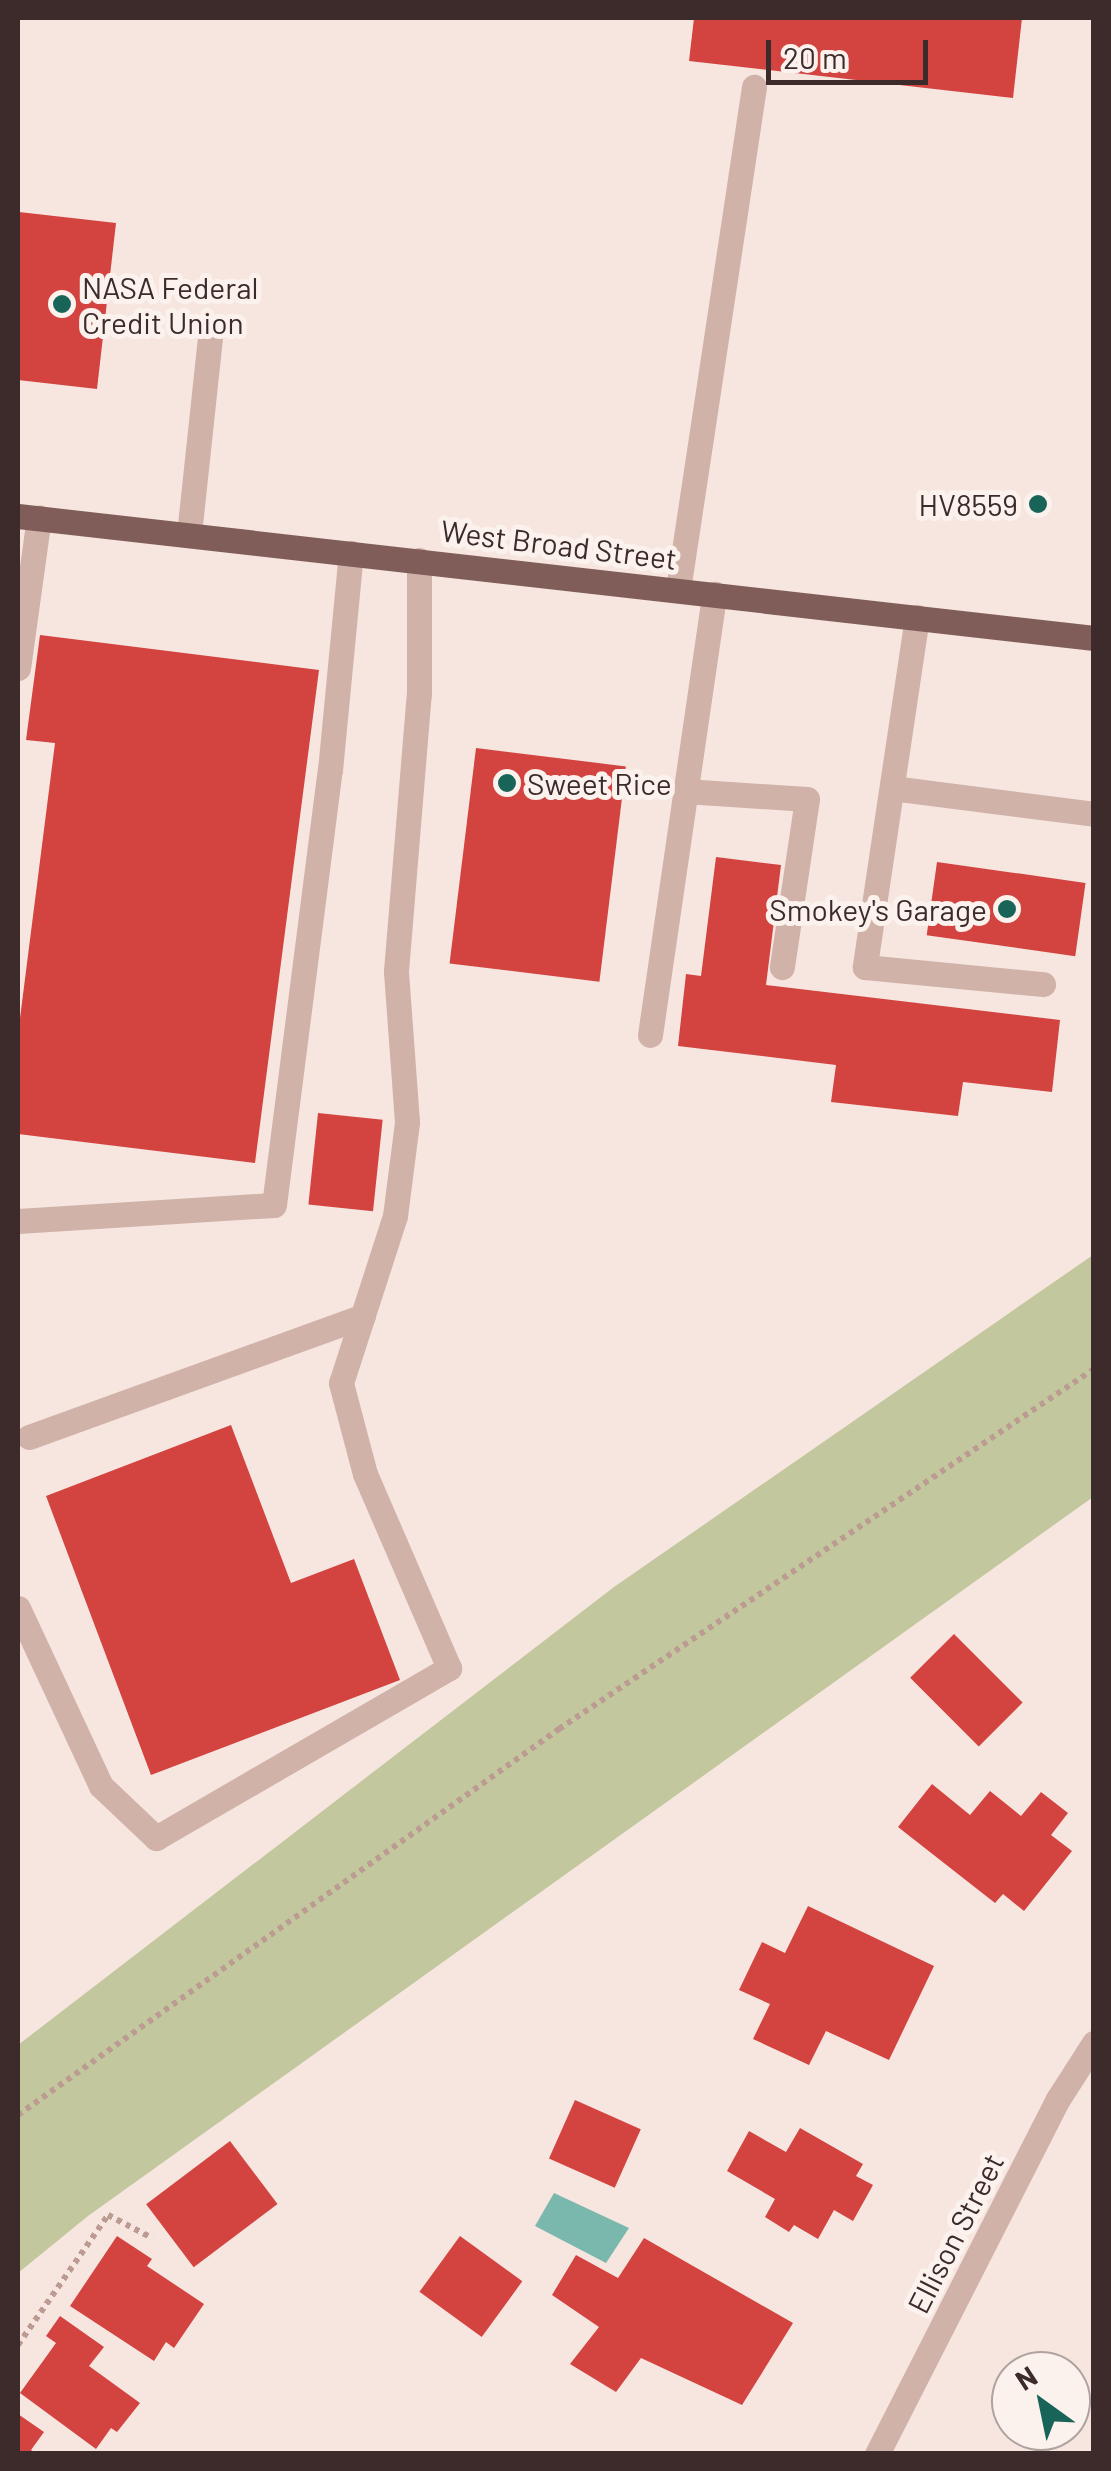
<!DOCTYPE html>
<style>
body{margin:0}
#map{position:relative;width:1111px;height:2471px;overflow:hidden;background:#f6e6df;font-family:Barlow,sans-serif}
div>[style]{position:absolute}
.green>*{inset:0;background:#c2c79d}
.water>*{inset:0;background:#7ab7ac}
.building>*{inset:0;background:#d34340;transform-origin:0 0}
.path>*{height:6px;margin-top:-3px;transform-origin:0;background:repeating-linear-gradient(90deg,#bc9b93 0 5px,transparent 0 10px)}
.lane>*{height:25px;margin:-12.5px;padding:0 12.5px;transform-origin:12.5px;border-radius:12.5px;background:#d0b2a9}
.street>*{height:25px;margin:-12.5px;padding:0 12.5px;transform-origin:12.5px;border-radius:12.5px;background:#d0b2a9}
.primary>*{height:25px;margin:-12.5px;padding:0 12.5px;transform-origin:12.5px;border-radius:12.5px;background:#805d59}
.dots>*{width:28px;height:28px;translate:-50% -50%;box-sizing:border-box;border:5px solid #fcf2ed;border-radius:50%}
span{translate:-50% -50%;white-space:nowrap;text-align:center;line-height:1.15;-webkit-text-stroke:10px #fcf2ed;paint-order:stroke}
.poi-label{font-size:30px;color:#3c2b2a}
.left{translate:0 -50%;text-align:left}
.right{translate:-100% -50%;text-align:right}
.street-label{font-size:30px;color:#3c2b2a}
.frame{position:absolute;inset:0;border:20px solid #3c2b2a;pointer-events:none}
.north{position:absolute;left:991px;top:2351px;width:100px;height:100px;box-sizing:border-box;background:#fcf2ed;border:2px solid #afa29f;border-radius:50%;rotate:327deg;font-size:28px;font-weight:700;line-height:40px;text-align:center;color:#3c2b2a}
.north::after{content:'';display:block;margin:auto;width:35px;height:45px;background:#196458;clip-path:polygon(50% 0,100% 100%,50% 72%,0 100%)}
.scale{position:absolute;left:766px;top:40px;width:162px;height:45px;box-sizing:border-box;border:5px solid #3c2b2a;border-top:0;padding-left:12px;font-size:30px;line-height:35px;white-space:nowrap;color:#3c2b2a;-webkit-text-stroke:8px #fcf2ed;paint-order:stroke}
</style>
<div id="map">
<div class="green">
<i style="clip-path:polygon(1093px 1255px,1093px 1497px,88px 2216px,18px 2273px,18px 2045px,614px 1587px)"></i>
</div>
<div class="water">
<i style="clip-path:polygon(554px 2193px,629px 2228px,606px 2263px,535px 2226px)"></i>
</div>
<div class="building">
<i style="clip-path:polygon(694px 18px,1022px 18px,1013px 98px,689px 61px)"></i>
<i style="clip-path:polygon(19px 212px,116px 223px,97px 389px,18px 380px)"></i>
<i style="clip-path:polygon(40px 635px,319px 670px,255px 1163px,18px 1134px,18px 1034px,55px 743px,26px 740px)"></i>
<i style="left:476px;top:748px;width:151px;height:217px;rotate:7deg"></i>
<i style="clip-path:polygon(716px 857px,781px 865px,766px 985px,1060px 1020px,1052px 1092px,963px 1082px,958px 1116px,831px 1102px,836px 1065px,678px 1046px,686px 974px,701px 976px)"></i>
<i style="left:937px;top:862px;width:150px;height:74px;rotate:8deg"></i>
<i style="left:318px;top:1113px;width:65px;height:92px;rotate:6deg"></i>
<i style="clip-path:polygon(231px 1425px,291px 1583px,354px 1559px,400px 1680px,151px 1775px,46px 1496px)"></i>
<i style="left:954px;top:1634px;width:97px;height:62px;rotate:45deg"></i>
<i style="clip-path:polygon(932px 1784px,970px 1815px,990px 1791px,1021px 1816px,1041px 1792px,1068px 1813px,1051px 1835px,1072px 1851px,1024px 1911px,1003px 1894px,995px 1903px,898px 1827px)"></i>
<i style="clip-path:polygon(808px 1906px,934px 1966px,889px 2060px,826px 2031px,809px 2065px,753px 2039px,770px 2004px,739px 1990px,762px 1942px,785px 1953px)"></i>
<i style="left:575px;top:2100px;width:72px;height:64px;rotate:24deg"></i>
<i style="clip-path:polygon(800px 2128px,863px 2164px,856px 2176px,873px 2185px,853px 2221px,834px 2210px,818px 2239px,794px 2225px,789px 2232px,765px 2217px,775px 2199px,727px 2171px,749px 2131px,786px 2152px)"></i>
<i style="left:230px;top:2141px;width:79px;height:105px;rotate:53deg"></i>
<i style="clip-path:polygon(117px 2236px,152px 2259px,147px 2266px,204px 2304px,174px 2348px,166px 2342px,154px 2361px,70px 2306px)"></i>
<i style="left:460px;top:2236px;width:77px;height:69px;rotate:36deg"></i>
<i style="clip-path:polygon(644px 2238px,793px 2323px,742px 2405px,641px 2358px,616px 2392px,570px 2364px,599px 2327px,552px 2295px,576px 2255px,618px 2278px)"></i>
<i style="clip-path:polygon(60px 2316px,104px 2347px,89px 2366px,140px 2403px,117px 2432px,111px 2428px,96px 2449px,20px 2393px,56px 2343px,46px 2336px)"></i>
<i style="clip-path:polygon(18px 2414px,44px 2432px,31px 2450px,36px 2454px,18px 2454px)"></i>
</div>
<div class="path">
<i style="left:18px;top:2115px;width:665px;rotate:-35.51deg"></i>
<i style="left:559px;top:1729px;width:645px;rotate:-33.94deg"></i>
<i style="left:18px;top:2345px;width:158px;rotate:-55.3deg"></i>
<i style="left:108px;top:2215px;width:50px;rotate:27.6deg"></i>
</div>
<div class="lane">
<i style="left:189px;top:534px;width:208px;rotate:-83.9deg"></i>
<i style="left:678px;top:590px;width:509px;rotate:-81.41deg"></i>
<i style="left:917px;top:617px;width:354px;rotate:98.5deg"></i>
<i style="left:865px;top:967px;width:179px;rotate:5.5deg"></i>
<i style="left:18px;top:668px;width:152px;rotate:-82.1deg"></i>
<i style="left:892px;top:788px;width:204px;rotate:7.3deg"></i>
<i style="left:685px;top:791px;width:122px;rotate:3.8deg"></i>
<i style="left:807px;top:799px;width:170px;rotate:98.5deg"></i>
<i style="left:650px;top:1035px;width:446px;rotate:-81.7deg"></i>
<i style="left:18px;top:1221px;width:256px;rotate:-3.6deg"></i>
<i style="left:274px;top:1205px;width:439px;rotate:-82.7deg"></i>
<i style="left:330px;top:770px;width:218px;rotate:-84.5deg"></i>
<i style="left:29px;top:1437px;width:355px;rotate:-19.9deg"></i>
<i style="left:18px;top:1608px;width:196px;rotate:65deg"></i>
<i style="left:101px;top:1786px;width:76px;rotate:43.4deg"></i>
<i style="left:156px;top:1838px;width:339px;rotate:-30.1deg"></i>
<i style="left:449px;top:1668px;width:211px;rotate:-113.4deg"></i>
<i style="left:365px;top:1474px;width:94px;rotate:-104.8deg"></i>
<i style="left:341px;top:1383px;width:176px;rotate:-72.1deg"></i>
<i style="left:395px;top:1216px;width:95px;rotate:-82.7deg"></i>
<i style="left:407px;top:1122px;width:151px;rotate:-94.2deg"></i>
<i style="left:396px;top:971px;width:278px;rotate:-85.3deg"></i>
<i style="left:419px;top:694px;width:134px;rotate:-90deg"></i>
</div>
<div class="street">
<i style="left:877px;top:2454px;width:398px;rotate:-63deg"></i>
<i style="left:1058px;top:2099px;width:67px;rotate:-57.3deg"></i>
</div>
<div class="primary">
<i style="left:18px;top:516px;width:1083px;rotate:6.47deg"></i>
</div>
<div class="dots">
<i style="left:62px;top:304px;background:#196458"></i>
<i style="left:1038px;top:504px;background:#196458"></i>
<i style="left:507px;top:783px;background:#196458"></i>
<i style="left:1007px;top:909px;background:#196458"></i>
</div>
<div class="poi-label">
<span class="left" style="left:82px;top:304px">NASA Federal<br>Credit Union</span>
<span class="right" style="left:1018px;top:504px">HV8559</span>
<span class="left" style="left:527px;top:783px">Sweet Rice</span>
<span class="right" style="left:987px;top:909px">Smokey's Garage</span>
</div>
<div class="street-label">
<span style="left:559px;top:544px;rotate:7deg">West Broad Street</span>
<span style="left:955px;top:2233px;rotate:-63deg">Ellison Street</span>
</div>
<div class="frame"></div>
<div class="north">N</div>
<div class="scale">20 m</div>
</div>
